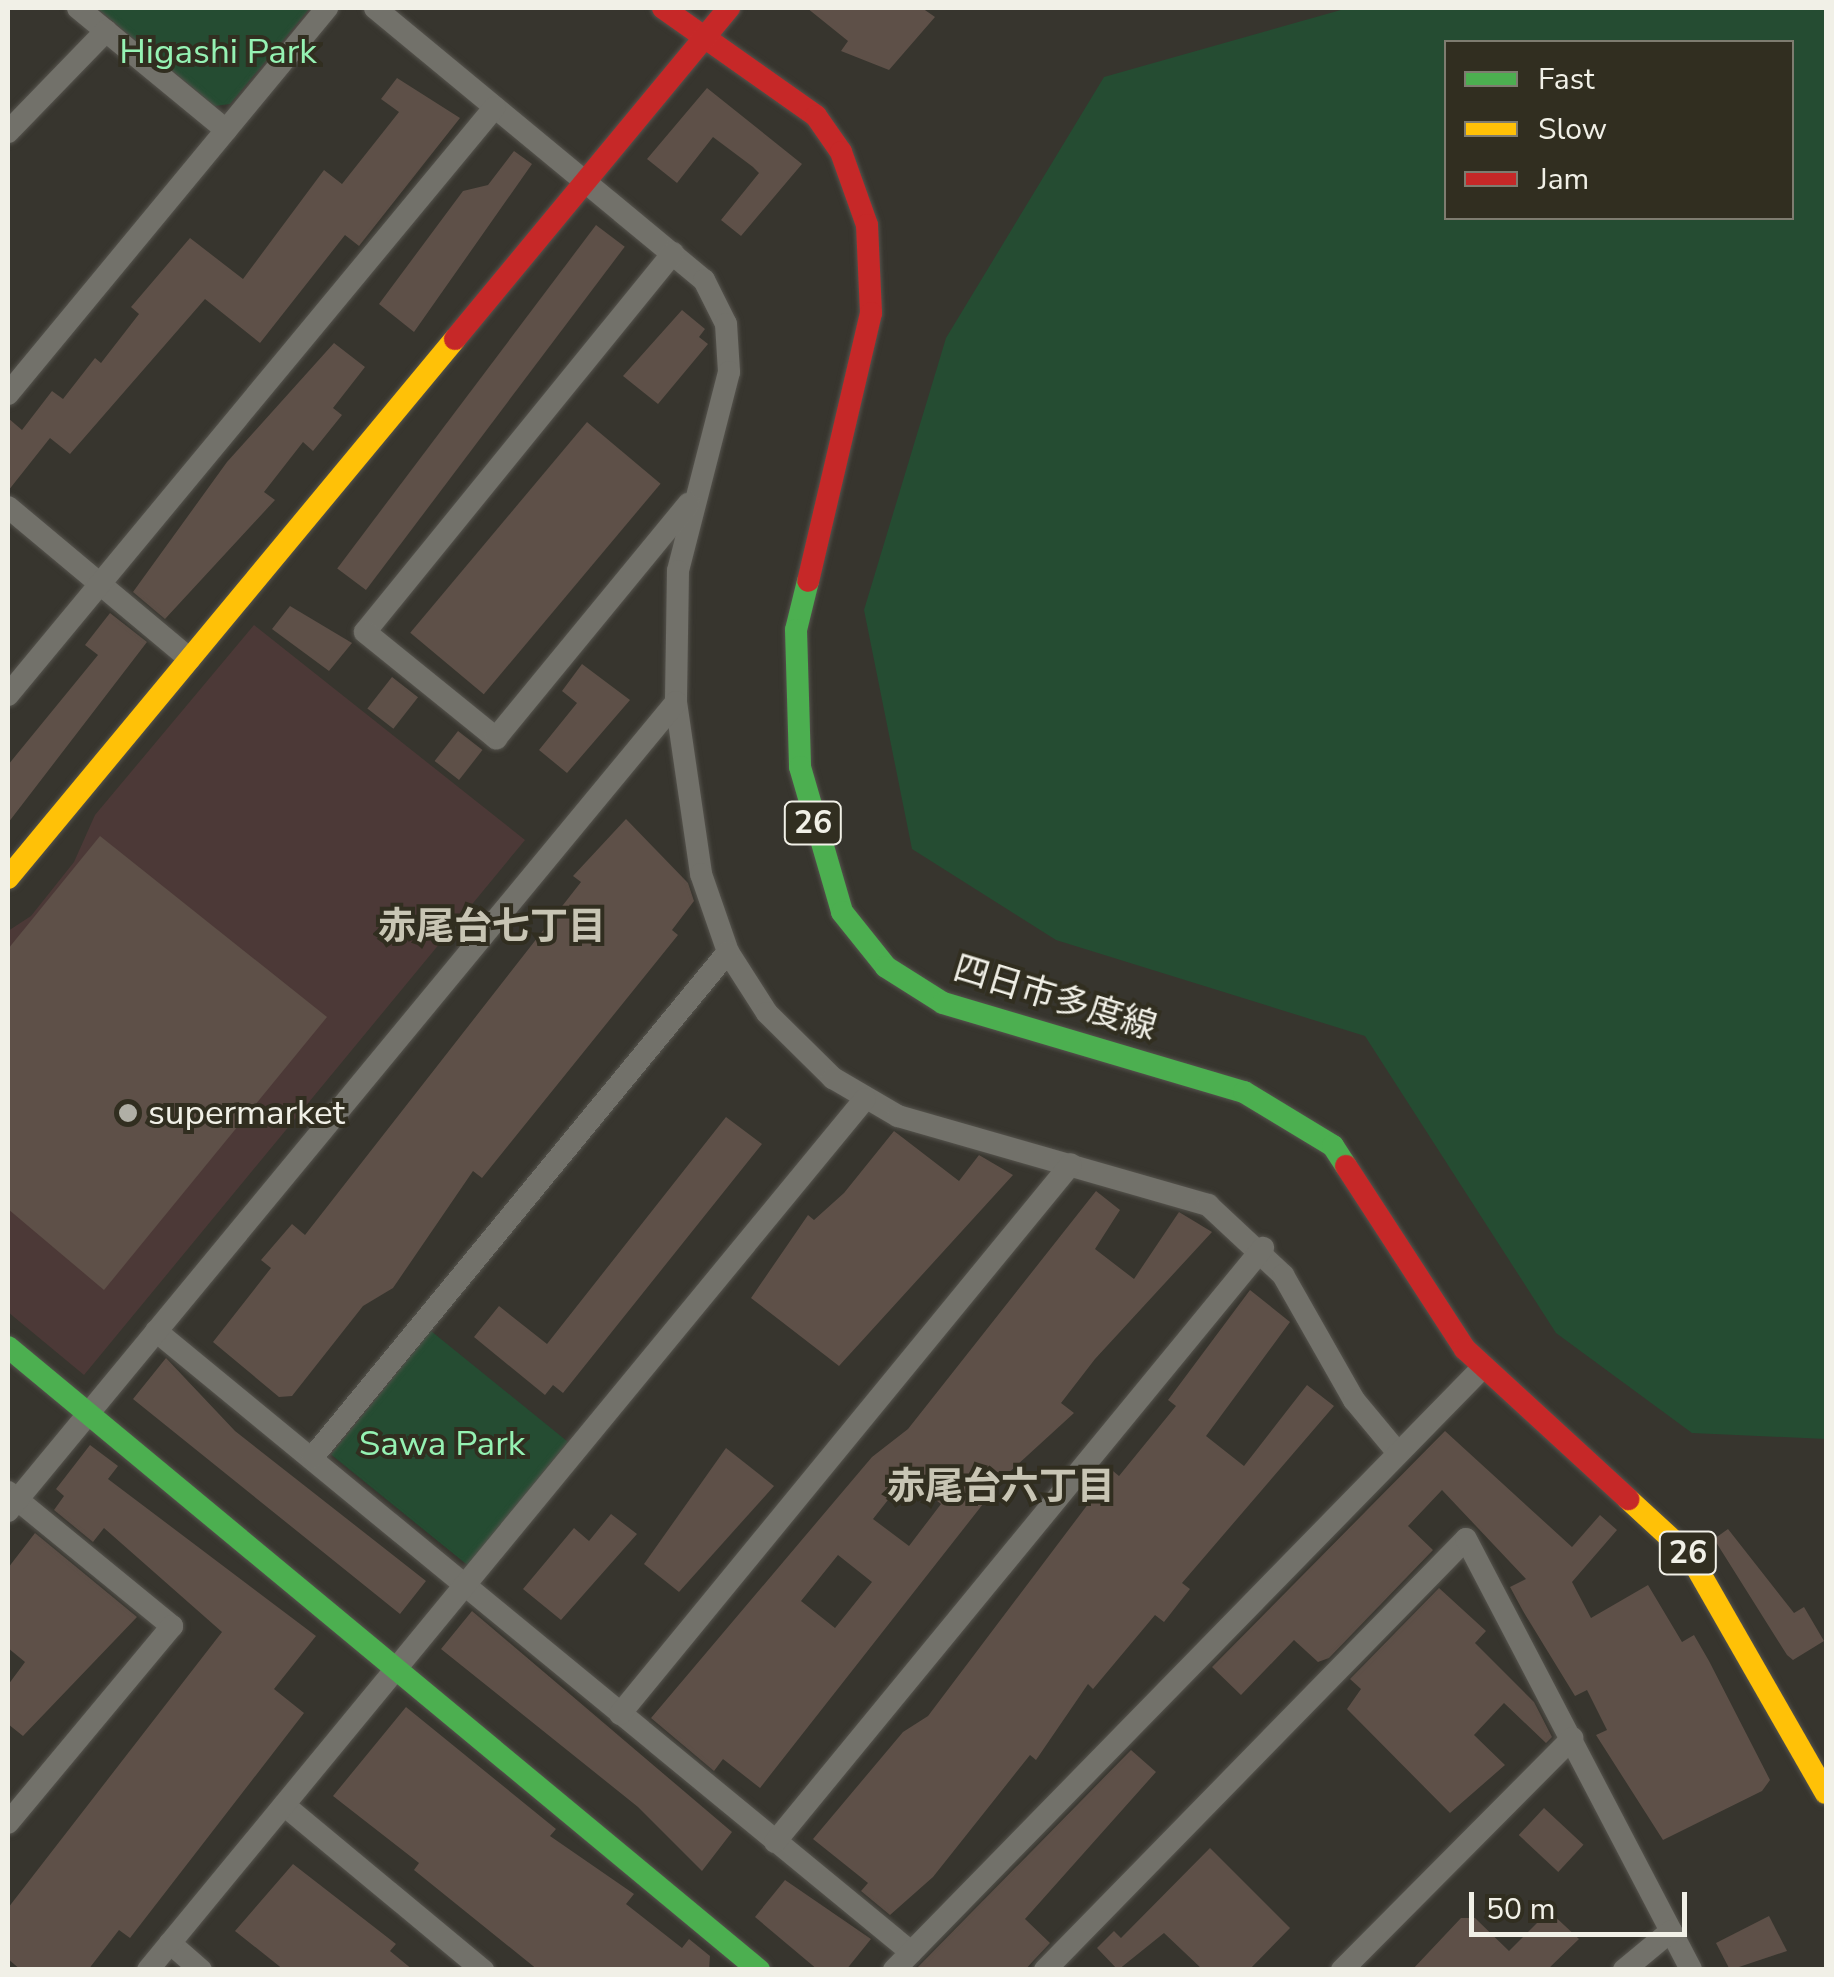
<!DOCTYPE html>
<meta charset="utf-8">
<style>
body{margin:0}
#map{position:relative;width:1834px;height:1977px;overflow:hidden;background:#37352e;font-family:"Nunito Sans","Noto Sans JP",sans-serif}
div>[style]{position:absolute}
.commercial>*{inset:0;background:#4c3937}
.green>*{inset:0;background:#254c32;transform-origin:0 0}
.building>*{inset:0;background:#5e5048;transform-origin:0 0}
.roads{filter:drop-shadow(0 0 2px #55534d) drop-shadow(0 0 2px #55534d)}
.street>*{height:22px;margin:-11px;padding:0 11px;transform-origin:11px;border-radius:11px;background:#72716a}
.fast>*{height:22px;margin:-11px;padding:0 11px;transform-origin:11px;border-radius:11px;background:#4caf50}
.slow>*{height:22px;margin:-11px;padding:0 11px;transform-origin:11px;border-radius:11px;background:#ffc107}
.jam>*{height:22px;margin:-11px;padding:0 11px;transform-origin:11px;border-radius:11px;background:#c62828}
.dots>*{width:28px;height:28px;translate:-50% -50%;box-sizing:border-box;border:5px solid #312e20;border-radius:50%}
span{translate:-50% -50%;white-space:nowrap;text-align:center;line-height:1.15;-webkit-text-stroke:8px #312e20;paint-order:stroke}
.shield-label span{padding:2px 8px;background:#312e20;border:2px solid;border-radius:8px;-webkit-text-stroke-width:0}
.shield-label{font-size:32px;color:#f1f0e7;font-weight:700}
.park-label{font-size:35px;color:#95f2b3}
.street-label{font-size:35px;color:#f1f0e7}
.poi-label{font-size:35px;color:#f1f0e7}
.left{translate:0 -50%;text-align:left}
.neighbourhood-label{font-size:38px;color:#c8c5b4;font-weight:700}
.frame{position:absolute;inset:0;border:10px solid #f1f0e7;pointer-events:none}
.legend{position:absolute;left:1444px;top:40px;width:350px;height:180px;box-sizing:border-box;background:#312e20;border:2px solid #7e7c70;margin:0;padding:12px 18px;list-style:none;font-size:30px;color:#f1f0e7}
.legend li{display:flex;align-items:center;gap:20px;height:50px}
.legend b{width:50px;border:2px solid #7e7c70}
.scale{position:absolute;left:1469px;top:1892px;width:218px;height:45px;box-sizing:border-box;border:5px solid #f1f0e7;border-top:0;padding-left:12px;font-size:30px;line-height:35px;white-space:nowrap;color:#f1f0e7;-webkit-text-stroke:8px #312e20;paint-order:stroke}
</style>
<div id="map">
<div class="commercial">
<i style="clip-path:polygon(254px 625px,525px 840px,84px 1375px,8px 1312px,8px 931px,31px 916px,74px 862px,95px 815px)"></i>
</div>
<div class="green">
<i style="clip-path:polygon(97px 8px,310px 8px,230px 104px,215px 106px)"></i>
<i style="clip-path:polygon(evenodd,1348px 8px,1826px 8px,1826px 1439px,1692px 1433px,1556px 1333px,1365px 1036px,1056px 940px,912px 849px,864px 610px,946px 338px,1104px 77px,1348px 8px,1446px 42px,1792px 42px,1792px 218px,1446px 218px,1446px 42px)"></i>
<i style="left:431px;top:1331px;width:176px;height:159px;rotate:39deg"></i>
</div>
<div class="building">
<i style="clip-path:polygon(807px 8px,922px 8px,935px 17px,889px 70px,841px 51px,848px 41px)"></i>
<i style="clip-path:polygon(397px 78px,460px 118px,359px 246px,345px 235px,260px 343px,205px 299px,70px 454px,50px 438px,8px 491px,8px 418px,22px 430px,52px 391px,63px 399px,95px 358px,101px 363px,139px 314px,131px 307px,190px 238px,243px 279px,324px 170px,342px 184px,399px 112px,381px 99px)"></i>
<i style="clip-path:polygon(707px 88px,802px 164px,741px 236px,721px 220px,759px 173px,753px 167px,713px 137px,677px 183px,647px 159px)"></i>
<i style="clip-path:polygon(514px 151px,532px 164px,414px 332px,379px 304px,463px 191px,488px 185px)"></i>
<i style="left:596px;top:225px;width:36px;height:430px;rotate:37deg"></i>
<i style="clip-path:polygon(682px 310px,705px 329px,699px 337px,708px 344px,658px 404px,623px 376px)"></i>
<i style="clip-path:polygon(334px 343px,365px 367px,333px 408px,342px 415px,313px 451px,303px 442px,264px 492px,275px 500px,165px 619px,133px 592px,227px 462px)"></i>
<i style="left:587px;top:422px;width:96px;height:275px;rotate:40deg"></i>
<i style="clip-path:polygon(290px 606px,352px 643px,329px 671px,272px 629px)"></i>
<i style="clip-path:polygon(110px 613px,147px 642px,8px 823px,8px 765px,98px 655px,85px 645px)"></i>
<i style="clip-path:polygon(582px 664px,630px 700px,567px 773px,539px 750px,577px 703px,562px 691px)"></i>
<i style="left:392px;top:677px;width:33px;height:40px;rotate:38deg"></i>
<i style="left:458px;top:731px;width:31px;height:38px;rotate:38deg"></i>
<i style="clip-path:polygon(626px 819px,688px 883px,694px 901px,672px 930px,678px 935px,482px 1178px,473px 1171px,393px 1288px,363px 1306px,292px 1396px,279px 1397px,213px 1342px,271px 1268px,261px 1260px,292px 1224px,305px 1235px,581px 882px,573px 876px)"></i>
<i style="clip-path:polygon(100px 836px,327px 1017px,104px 1290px,8px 1209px,8px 949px)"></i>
<i style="clip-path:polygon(726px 1117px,762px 1144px,563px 1393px,553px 1385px,545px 1395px,474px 1337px,499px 1306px,547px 1344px)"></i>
<i style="clip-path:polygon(894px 1131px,959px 1181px,979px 1155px,1013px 1175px,839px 1366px,751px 1298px,808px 1215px,814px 1220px,844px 1193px)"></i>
<i style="clip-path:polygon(evenodd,1096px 1191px,1120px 1210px,1095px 1249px,1134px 1279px,1179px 1212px,1212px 1232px,1095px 1359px,1061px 1403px,1074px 1413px,1005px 1476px,760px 1788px,723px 1759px,714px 1771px,651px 1718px,872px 1457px,908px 1429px,1096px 1191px,906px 1477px,941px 1504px,909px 1546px,873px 1519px,906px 1477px,1096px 1191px,838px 1555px,872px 1582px,835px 1628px,801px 1601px,838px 1555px)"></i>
<i style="clip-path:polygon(1250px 1290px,1290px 1322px,1206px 1436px,1244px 1466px,1307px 1385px,1334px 1406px,1182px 1583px,1190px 1589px,1164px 1622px,1155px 1615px,1093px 1689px,1088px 1684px,1036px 1760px,1030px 1755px,933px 1877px,890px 1915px,861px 1891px,868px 1883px,813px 1839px,903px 1732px,928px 1716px,1113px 1471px,1119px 1476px,1176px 1406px,1168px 1400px)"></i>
<i style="clip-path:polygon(166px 1358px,235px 1431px,426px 1581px,400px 1614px,133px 1399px)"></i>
<i style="clip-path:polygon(1445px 1431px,1572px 1547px,1600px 1515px,1617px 1530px,1572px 1582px,1591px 1618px,1648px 1585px,1682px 1642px,1694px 1635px,1709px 1661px,1770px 1780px,1762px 1791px,1663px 1840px,1596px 1735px,1607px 1730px,1587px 1690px,1575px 1696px,1523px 1611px,1510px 1587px,1526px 1579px,1442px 1490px,1408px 1526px,1433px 1550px,1329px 1658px,1318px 1662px,1294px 1640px,1241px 1695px,1212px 1667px)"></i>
<i style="clip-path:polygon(90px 1445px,118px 1466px,108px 1479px,316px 1636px,274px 1689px,304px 1713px,130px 1938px,119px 1930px,88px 1970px,21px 1970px,8px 1959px,8px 1908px,222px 1632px,104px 1528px,93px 1542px,54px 1510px,64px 1496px,56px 1489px)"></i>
<i style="clip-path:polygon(726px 1448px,774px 1486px,679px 1592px,644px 1564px)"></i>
<i style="clip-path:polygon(611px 1514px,637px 1534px,561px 1620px,523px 1589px,574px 1528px,589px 1541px)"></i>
<i style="clip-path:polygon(1728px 1529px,1794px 1613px,1804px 1607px,1824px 1641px,1793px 1660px,1787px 1655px,1714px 1539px)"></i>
<i style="clip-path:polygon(35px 1533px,137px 1617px,23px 1736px,8px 1724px,8px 1685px,25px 1662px,8px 1648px,8px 1568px)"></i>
<i style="clip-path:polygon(1439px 1588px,1486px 1631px,1475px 1643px,1534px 1702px,1552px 1737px,1546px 1743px,1504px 1703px,1474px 1735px,1505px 1765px,1450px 1813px,1347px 1709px,1361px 1689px,1350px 1679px)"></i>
<i style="clip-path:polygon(472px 1611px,732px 1832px,702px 1871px,638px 1807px,441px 1649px)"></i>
<i style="clip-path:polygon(406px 1707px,556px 1829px,550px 1836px,634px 1894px,626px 1904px,682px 1948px,689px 1939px,710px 1956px,709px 1970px,538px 1970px,414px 1870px,419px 1863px,333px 1796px)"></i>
<i style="clip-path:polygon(1131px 1750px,1156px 1772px,1025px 1919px,1050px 1943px,1034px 1960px,1025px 1970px,915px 1970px)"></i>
<i style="left:1544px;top:1808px;width:54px;height:37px;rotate:43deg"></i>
<i style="clip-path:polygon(1210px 1848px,1290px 1928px,1249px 1970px,1203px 1970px,1164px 1933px,1118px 1970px,1097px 1948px,1114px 1931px,1121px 1938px)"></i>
<i style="clip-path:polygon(293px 1864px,396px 1944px,390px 1951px,413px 1970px,284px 1970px,235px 1931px)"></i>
<i style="clip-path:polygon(785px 1880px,871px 1939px,846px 1970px,818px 1970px,755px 1917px)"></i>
<i style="clip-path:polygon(1549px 1911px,1579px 1939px,1547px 1970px,1412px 1970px,1461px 1918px,1475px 1918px,1509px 1951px)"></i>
<i style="clip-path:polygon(1769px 1916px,1787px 1951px,1730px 1970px,1716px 1943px)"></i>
</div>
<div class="roads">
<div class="street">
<i style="left:78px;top:8px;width:192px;rotate:39.5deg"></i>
<i style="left:375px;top:8px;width:427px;rotate:39.6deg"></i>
<i style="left:704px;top:280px;width:49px;rotate:63.4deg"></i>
<i style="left:726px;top:324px;width:48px;rotate:86.4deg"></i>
<i style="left:729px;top:372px;width:205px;rotate:104.4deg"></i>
<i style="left:678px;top:571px;width:131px;rotate:90.9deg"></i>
<i style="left:676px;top:702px;width:174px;rotate:81.7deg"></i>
<i style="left:701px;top:874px;width:83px;rotate:70.9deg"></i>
<i style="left:728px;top:952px;width:72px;rotate:57.4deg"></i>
<i style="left:767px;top:1013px;width:93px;rotate:44.6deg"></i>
<i style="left:833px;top:1078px;width:75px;rotate:30.3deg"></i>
<i style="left:898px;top:1116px;width:323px;rotate:16deg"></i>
<i style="left:1208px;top:1205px;width:103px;rotate:43deg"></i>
<i style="left:1283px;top:1275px;width:144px;rotate:60.4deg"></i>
<i style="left:1354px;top:1400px;width:69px;rotate:50.3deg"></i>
<i style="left:8px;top:132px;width:141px;rotate:-45.9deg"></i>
<i style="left:673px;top:253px;width:488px;rotate:129.1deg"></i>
<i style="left:365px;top:632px;width:169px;rotate:39deg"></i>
<i style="left:496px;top:738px;width:303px;rotate:-50.6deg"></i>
<i style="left:8px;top:394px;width:501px;rotate:-50.43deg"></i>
<i style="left:8px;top:507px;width:237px;rotate:39.9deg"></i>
<i style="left:8px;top:695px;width:763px;rotate:-50.37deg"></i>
<i style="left:156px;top:1331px;width:978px;rotate:39.44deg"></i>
<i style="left:312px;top:1458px;width:655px;rotate:-50.58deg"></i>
<i style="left:8px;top:1492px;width:212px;rotate:39.3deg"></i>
<i style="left:172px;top:1626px;width:256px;rotate:129.8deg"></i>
<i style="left:8px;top:1511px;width:1049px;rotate:-50.45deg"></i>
<i style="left:620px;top:1714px;width:711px;rotate:-50.65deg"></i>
<i style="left:284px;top:1805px;width:259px;rotate:39.7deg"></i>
<i style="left:775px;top:1842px;width:769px;rotate:-50.6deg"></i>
<i style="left:170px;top:1943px;width:41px;rotate:41.1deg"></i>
<i style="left:148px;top:1970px;width:1128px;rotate:-50.54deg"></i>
<i style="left:894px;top:1970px;width:843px;rotate:-45.67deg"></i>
<i style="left:1045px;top:1970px;width:602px;rotate:-45.67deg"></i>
<i style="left:1466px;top:1539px;width:486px;rotate:62.4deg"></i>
<i style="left:1342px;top:1970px;width:327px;rotate:-45.2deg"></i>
<i style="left:1624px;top:1970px;width:61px;rotate:-39.7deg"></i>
</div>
<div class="fast">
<i style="left:808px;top:581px;width:50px;rotate:103.8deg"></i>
<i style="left:796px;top:630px;width:137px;rotate:88.3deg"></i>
<i style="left:800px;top:767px;width:151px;rotate:73.8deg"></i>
<i style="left:842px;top:912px;width:70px;rotate:51.3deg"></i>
<i style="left:886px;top:967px;width:67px;rotate:32.3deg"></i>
<i style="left:943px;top:1003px;width:314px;rotate:16.5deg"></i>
<i style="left:1244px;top:1092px;width:104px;rotate:31.2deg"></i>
<i style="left:1333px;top:1146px;width:24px;rotate:57deg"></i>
<i style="left:8px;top:1347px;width:976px;rotate:39.68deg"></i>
</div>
<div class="slow">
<i style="left:8px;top:878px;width:700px;rotate:-50.33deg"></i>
<i style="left:1628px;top:1499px;width:84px;rotate:42.6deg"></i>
<i style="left:1690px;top:1556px;width:273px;rotate:60.2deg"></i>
</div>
<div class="jam">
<i style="left:663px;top:8px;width:187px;rotate:35.2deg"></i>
<i style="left:816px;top:116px;width:44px;rotate:55.2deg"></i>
<i style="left:841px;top:152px;width:77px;rotate:70.4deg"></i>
<i style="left:867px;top:225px;width:88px;rotate:87.4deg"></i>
<i style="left:871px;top:313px;width:275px;rotate:103.2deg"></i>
<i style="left:455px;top:339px;width:430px;rotate:-50.4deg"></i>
<i style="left:1346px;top:1166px;width:218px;rotate:57deg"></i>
<i style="left:1465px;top:1349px;width:222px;rotate:42.6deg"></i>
</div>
</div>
<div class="dots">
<i style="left:128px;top:1113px;background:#b0afa6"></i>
</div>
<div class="shield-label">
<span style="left:813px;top:823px">26</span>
<span style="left:1688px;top:1553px">26</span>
</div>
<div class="park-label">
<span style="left:218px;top:52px">Higashi Park</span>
<span style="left:442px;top:1444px">Sawa Park</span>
</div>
<div class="street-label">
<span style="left:1055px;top:998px;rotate:17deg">四日市多度線</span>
</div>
<div class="poi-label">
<span class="left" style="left:148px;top:1113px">supermarket</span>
</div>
<div class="neighbourhood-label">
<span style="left:492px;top:927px">赤尾台七丁目</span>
<span style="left:1001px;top:1487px">赤尾台六丁目</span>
</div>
<div class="frame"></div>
<ul class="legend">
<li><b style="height:12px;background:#4caf50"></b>Fast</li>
<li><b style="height:12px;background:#ffc107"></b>Slow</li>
<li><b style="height:12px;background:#c62828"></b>Jam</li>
</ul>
<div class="scale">50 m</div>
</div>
